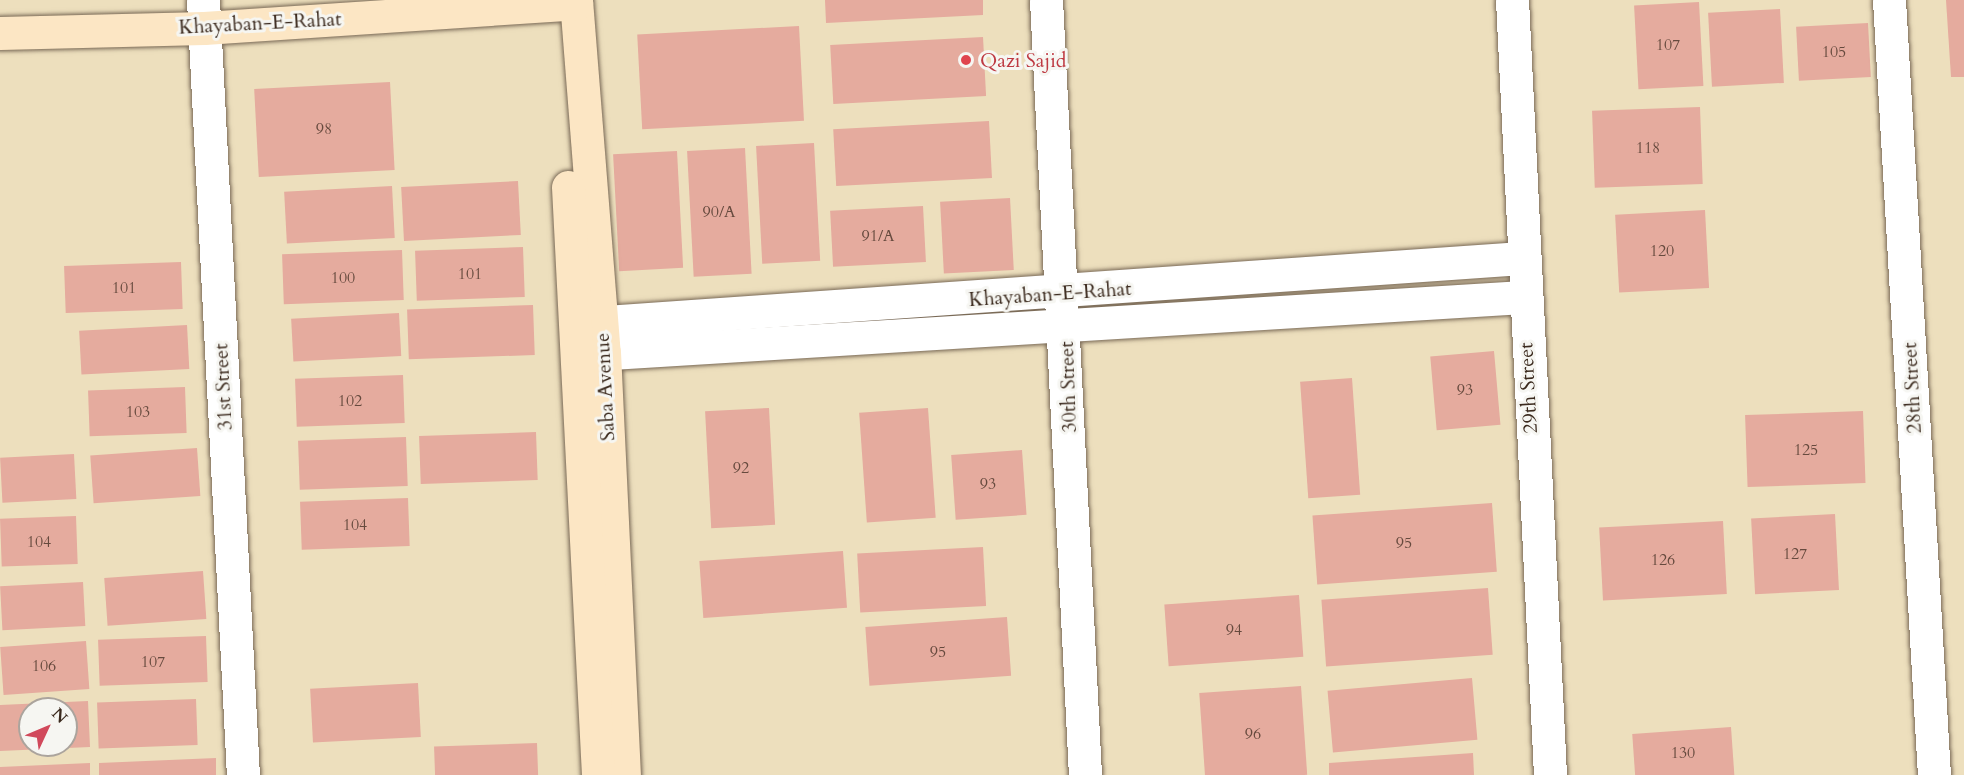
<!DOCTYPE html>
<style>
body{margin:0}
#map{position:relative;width:1964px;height:775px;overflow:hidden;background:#eddfbd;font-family:Cardo,serif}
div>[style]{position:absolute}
.building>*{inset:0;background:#e5ab9e;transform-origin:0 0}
.roads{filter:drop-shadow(0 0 2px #796956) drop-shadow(0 0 2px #796956)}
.street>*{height:33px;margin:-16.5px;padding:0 16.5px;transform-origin:16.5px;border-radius:16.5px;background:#fff}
.secondary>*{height:33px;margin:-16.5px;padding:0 16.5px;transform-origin:16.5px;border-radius:16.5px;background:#fce6c4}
.dots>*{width:16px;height:16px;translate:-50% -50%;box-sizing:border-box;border:3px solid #f6f6f2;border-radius:50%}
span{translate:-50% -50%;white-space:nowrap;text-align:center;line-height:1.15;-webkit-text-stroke:6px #f6f6f2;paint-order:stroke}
.number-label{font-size:16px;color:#664a3e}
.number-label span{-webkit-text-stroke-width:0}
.street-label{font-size:20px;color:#3b2a1e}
.health-label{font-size:20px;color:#be3a42}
.left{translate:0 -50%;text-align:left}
.north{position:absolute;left:18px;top:697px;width:60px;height:60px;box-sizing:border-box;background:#f6f6f2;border:2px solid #aba49d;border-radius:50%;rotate:46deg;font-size:16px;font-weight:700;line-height:24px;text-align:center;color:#3b2a1e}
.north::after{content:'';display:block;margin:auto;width:21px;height:27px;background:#d1495b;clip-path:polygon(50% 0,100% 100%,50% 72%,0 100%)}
</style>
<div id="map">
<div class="building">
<i style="clip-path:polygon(825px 0,983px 0,983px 15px,826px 23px)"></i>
<i style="clip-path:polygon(1946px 0,1964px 0,1964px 77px,1951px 77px)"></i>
<i style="left:1699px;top:2px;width:84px;height:65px;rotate:87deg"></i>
<i style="left:1780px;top:9px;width:74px;height:72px;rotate:87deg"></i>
<i style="left:1868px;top:23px;width:54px;height:72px;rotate:87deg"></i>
<i style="left:799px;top:26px;width:95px;height:162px;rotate:87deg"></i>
<i style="left:983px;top:37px;width:59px;height:153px;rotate:87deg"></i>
<i style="left:390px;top:82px;width:88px;height:136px;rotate:87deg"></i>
<i style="left:1700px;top:107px;width:77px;height:108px;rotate:88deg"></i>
<i style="left:989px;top:121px;width:57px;height:156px;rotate:87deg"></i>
<i style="left:814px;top:143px;width:118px;height:58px;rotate:87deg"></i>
<i style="left:745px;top:148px;width:126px;height:58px;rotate:87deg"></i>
<i style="left:677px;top:151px;width:117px;height:64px;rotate:87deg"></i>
<i style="left:518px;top:181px;width:54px;height:117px;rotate:87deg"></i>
<i style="left:392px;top:186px;width:52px;height:108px;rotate:87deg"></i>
<i style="left:1010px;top:198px;width:72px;height:70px;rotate:87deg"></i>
<i style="left:923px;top:206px;width:56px;height:93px;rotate:87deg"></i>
<i style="left:1705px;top:210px;width:78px;height:90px;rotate:87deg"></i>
<i style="left:523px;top:247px;width:50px;height:108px;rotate:88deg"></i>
<i style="left:402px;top:250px;width:50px;height:120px;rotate:88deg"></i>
<i style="left:181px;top:262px;width:47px;height:117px;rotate:88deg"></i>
<i style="left:533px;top:305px;width:50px;height:126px;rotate:88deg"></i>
<i style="left:399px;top:313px;width:43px;height:108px;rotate:87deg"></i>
<i style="left:187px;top:325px;width:44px;height:108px;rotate:87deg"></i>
<i style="left:1494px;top:351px;width:74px;height:64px;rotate:85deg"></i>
<i style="left:403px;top:375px;width:48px;height:108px;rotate:88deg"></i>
<i style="left:1352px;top:378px;width:117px;height:52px;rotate:86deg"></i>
<i style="left:185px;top:387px;width:46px;height:97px;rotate:88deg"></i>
<i style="left:769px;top:408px;width:117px;height:64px;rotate:87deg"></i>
<i style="left:928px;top:408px;width:110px;height:69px;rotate:86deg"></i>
<i style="left:1863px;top:411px;width:72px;height:118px;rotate:88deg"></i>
<i style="left:536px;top:432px;width:48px;height:117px;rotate:88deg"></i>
<i style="left:406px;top:437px;width:49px;height:108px;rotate:88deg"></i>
<i style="left:197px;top:448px;width:48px;height:107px;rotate:86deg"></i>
<i style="left:1022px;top:450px;width:65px;height:71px;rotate:86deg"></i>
<i style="left:74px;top:454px;width:45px;height:74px;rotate:87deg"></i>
<i style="left:408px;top:498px;width:48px;height:108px;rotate:88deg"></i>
<i style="left:1492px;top:503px;width:69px;height:180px;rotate:86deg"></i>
<i style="left:1835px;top:514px;width:76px;height:84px;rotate:87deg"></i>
<i style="left:76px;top:516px;width:48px;height:76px;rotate:88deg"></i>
<i style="left:1723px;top:521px;width:73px;height:124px;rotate:87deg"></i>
<i style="left:983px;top:547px;width:59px;height:126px;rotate:87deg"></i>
<i style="left:843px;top:551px;width:57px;height:144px;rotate:86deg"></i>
<i style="left:203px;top:571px;width:48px;height:99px;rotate:86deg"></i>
<i style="left:83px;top:582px;width:44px;height:83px;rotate:87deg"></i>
<i style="left:1488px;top:588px;width:67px;height:167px;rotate:86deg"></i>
<i style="left:1299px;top:595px;width:62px;height:135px;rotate:86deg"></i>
<i style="left:1007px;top:617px;width:59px;height:142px;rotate:86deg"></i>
<i style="left:206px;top:636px;width:46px;height:108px;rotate:88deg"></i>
<i style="left:86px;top:641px;width:48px;height:86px;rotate:86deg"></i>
<i style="left:1472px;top:678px;width:62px;height:145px;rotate:85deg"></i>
<i style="left:418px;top:683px;width:54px;height:108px;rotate:87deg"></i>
<i style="left:1301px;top:686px;width:89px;height:102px;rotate:86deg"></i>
<i style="left:196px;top:699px;width:46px;height:99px;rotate:88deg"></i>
<i style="clip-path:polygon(evenodd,88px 701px,90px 747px,0 751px,0 705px,88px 701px,30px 709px,66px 709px,66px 745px,30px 745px,30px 709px)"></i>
<i style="left:1731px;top:727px;width:48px;height:99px;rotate:86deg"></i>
<i style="left:537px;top:743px;width:32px;height:103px;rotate:88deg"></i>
<i style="clip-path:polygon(1473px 753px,1474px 775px,1329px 775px,1329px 763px)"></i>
<i style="clip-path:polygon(216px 758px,216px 775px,99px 775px,99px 763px)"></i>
<i style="clip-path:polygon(90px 763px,90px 775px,0 775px,0 767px)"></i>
</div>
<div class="roads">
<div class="street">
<i style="left:203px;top:0;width:776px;rotate:87.05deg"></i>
<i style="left:1046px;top:0;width:776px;rotate:87.12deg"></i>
<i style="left:1512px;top:0;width:776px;rotate:87.19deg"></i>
<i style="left:1889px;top:0;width:776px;rotate:86.68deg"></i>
<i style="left:577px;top:324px;width:947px;rotate:-4deg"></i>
<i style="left:578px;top:355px;width:947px;rotate:-3.51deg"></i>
</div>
<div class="secondary">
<i style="left:576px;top:0;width:353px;rotate:85.5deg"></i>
<i style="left:604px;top:352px;width:423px;rotate:87.3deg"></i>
<i style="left:0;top:33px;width:204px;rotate:-1.4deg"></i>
<i style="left:204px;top:28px;width:373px;rotate:-3.8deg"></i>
<i style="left:568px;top:187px;width:589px;rotate:87.08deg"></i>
</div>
</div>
<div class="dots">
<i style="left:966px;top:60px;background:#e0444e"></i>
</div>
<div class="number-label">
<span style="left:1668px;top:45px">107</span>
<span style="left:1834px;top:52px">105</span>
<span style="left:324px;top:129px">98</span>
<span style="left:1648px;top:148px">118</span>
<span style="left:719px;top:212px">90/A</span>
<span style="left:878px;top:236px">91/A</span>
<span style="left:1662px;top:251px">120</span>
<span style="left:470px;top:274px">101</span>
<span style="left:343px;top:278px">100</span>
<span style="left:124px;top:288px">101</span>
<span style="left:1465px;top:390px">93</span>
<span style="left:350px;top:401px">102</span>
<span style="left:138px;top:412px">103</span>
<span style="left:1806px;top:450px">125</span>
<span style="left:741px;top:468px">92</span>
<span style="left:988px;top:484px">93</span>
<span style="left:355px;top:525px">104</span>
<span style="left:39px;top:542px">104</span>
<span style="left:1404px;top:543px">95</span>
<span style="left:1795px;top:554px">127</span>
<span style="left:1663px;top:560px">126</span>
<span style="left:1234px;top:630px">94</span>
<span style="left:938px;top:652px">95</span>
<span style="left:153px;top:662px">107</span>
<span style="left:44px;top:666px">106</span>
<span style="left:1253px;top:734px">96</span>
<span style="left:1683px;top:753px">130</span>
</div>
<div class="street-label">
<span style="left:260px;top:23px;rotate:-3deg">Khayaban-E-Rahat</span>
<span style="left:1050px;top:294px;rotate:-4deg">Khayaban-E-Rahat</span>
<span style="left:223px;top:387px;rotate:-93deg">31st Street</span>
<span style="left:605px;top:387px;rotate:-93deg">Saba Avenue</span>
<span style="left:1068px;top:387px;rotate:-92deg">30th Street</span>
<span style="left:1528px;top:388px;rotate:-93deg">29th Street</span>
<span style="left:1912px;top:388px;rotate:-93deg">28th Street</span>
</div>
<div class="health-label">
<span class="left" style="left:980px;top:60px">Qazi Sajid</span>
</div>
<div class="north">N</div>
</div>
